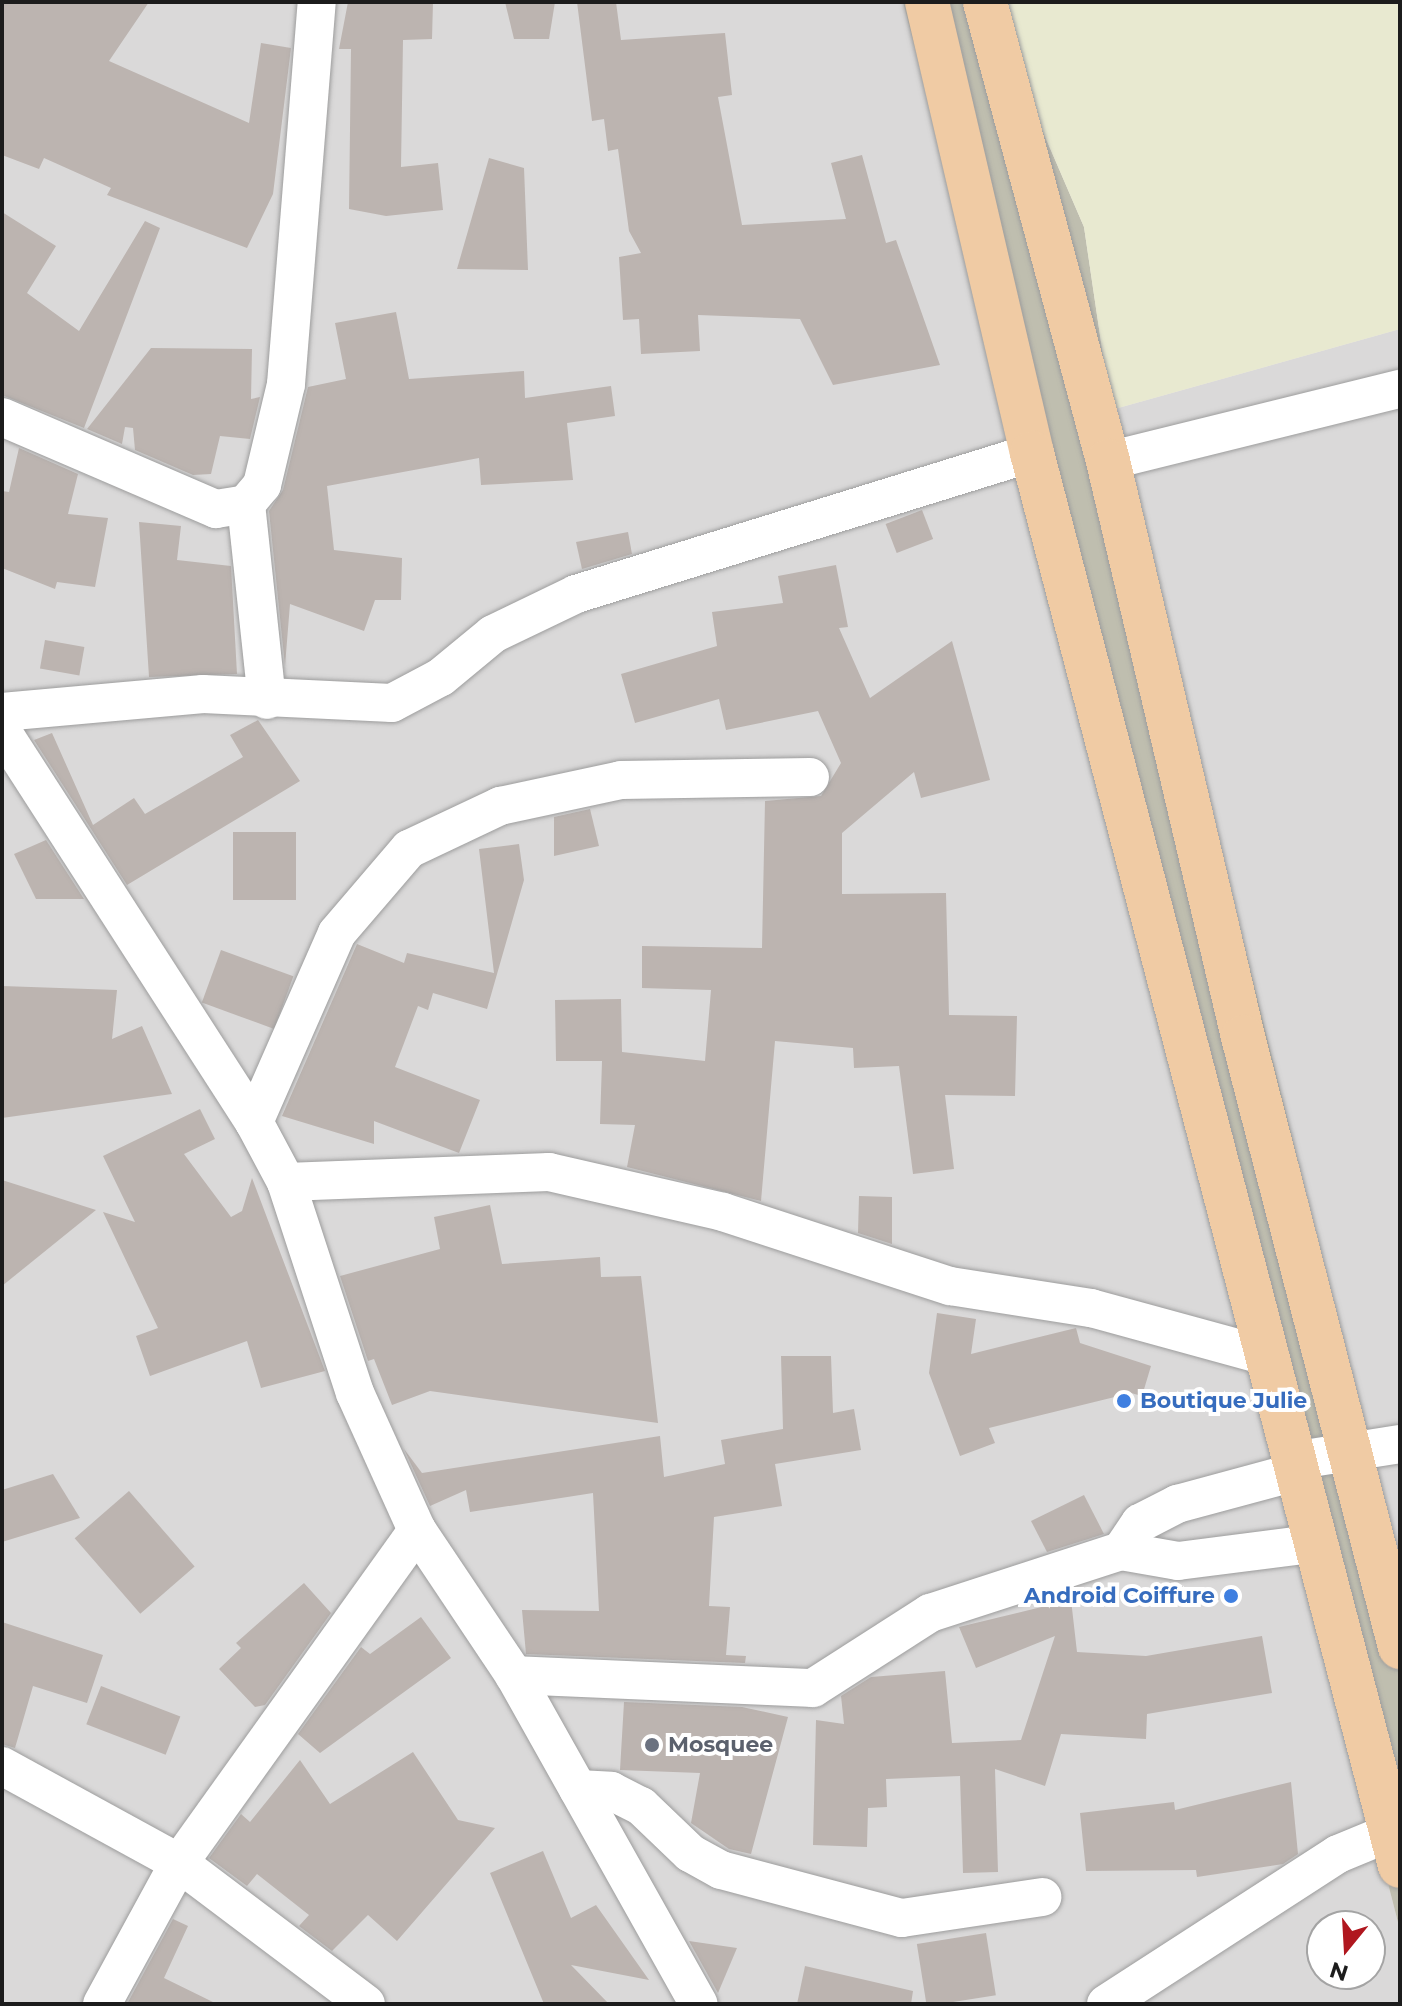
<!DOCTYPE html>
<style>
body{margin:0}
#map{position:relative;width:1402px;height:2006px;overflow:hidden;background:#ece8e3;font-family:Montserrat,sans-serif}
div>[style]{position:absolute}
.residential>*{inset:0;background:#dad9d9}
.construction>*{inset:0;background:#bfbeaf}
.farmland>*{inset:0;background:#e8e9d0}
.building>*{inset:0;background:#bcb4b0;transform-origin:0 0}
.roads{filter:drop-shadow(0 0 2px #9d9d9d) drop-shadow(0 0 2px #9d9d9d)}
.minor>*{height:38px;margin:-19px;padding:0 19px;transform-origin:19px;border-radius:19px;background:#fff}
.primary>*{height:44px;margin:-22px;padding:0 22px;transform-origin:22px;border-radius:22px;background:#f0cba4}
.dots>*{width:22px;height:22px;translate:-50% -50%;box-sizing:border-box;border:4px solid #fff;border-radius:50%}
span{translate:-50% -50%;white-space:nowrap;text-align:center;line-height:1.15;-webkit-text-stroke:8px #fff;paint-order:stroke}
.shop-label{font-size:22px;color:#366cbe;font-weight:700}
.left{translate:0 -50%;text-align:left}
.right{translate:-100% -50%;text-align:right}
.worship-label{font-size:22px;color:#5b616d;font-weight:700}
.frame{position:absolute;inset:0;border:4px solid #1c1c1c;pointer-events:none}
.north{position:absolute;left:1306px;top:1910px;width:80px;height:80px;box-sizing:border-box;background:#fff;border:2px solid #a4a4a4;border-radius:50%;rotate:198deg;font-size:22px;font-weight:700;line-height:32px;text-align:center;color:#1c1c1c}
.north::after{content:'';display:block;margin:auto;width:28px;height:36px;background:#b0171f;clip-path:polygon(50% 0,100% 100%,50% 72%,0 100%)}
</style>
<div id="map">
<div class="residential">
<i style="clip-path:polygon(evenodd,2px 2px,903px 2px,1400px 1930px,1400px 2004px,2px 2004px,2px 2px,1322px 1926px,1370px 1926px,1370px 1974px,1322px 1974px,1322px 1926px)"></i>
<i style="clip-path:polygon(1400px 329px,1400px 1571px,1111px 410px)"></i>
</div>
<div class="construction">
<i style="clip-path:polygon(903px 2px,987px 2px,1084px 227px,1111px 410px,1400px 1571px,1400px 1930px)"></i>
</div>
<div class="farmland">
<i style="clip-path:polygon(987px 2px,1400px 2px,1400px 329px,1111px 410px,1084px 227px)"></i>
</div>
<div class="building">
<i style="clip-path:polygon(2px 2px,149px 2px,109px 61px,249px 123px,261px 43px,291px 48px,273px 194px,247px 248px,107px 195px,111px 188px,44px 158px,39px 169px,2px 155px)"></i>
<i style="clip-path:polygon(348px 2px,433px 2px,432px 39px,403px 40px,401px 167px,438px 163px,443px 210px,386px 216px,349px 209px,351px 49px,339px 49px)"></i>
<i style="clip-path:polygon(505px 2px,555px 2px,549px 39px,514px 39px)"></i>
<i style="clip-path:polygon(577px 2px,616px 2px,621px 40px,725px 33px,732px 95px,718px 97px,742px 225px,846px 219px,831px 163px,862px 155px,886px 243px,896px 240px,940px 365px,833px 385px,800px 319px,698px 315px,700px 351px,641px 354px,639px 319px,623px 320px,619px 257px,641px 253px,629px 231px,618px 149px,608px 151px,604px 119px,592px 121px)"></i>
<i style="clip-path:polygon(489px 158px,524px 168px,528px 270px,457px 269px)"></i>
<i style="clip-path:polygon(2px 212px,56px 246px,27px 293px,79px 331px,145px 221px,160px 228px,84px 428px,2px 395px)"></i>
<i style="clip-path:polygon(396px 312px,409px 379px,524px 371px,525px 398px,611px 386px,615px 416px,567px 423px,573px 480px,481px 485px,479px 458px,327px 486px,334px 550px,402px 558px,401px 600px,375px 600px,364px 631px,290px 604px,285px 666px,269px 511px,283px 490px,308px 387px,346px 379px,335px 323px)"></i>
<i style="clip-path:polygon(151px 348px,252px 349px,251px 399px,260px 397px,250px 439px,220px 436px,211px 474px,193px 475px,135px 450px,133px 428px,125px 427px,122px 444px,87px 429px)"></i>
<i style="clip-path:polygon(19px 448px,78px 474px,68px 514px,108px 518px,95px 587px,57px 582px,55px 589px,2px 568px,2px 491px,9px 492px)"></i>
<i style="left:922px;top:510px;width:31px;height:39px;rotate:69deg"></i>
<i style="clip-path:polygon(139px 522px,181px 526px,177px 560px,231px 566px,237px 674px,149px 677px)"></i>
<i style="clip-path:polygon(628px 532px,632px 554px,582px 569px,576px 542px)"></i>
<i style="clip-path:polygon(836px 565px,848px 627px,839px 628px,870px 698px,952px 641px,990px 780px,921px 798px,914px 772px,842px 833px,842px 894px,946px 893px,949px 1015px,1017px 1016px,1015px 1096px,945px 1095px,954px 1169px,913px 1174px,899px 1066px,854px 1068px,853px 1048px,775px 1041px,761px 1201px,627px 1167px,635px 1125px,600px 1124px,602px 1061px,556px 1061px,555px 1000px,621px 999px,622px 1052px,705px 1061px,711px 990px,642px 988px,642px 946px,762px 948px,765px 801px,821px 796px,841px 763px,818px 711px,726px 730px,719px 699px,635px 723px,621px 674px,717px 646px,712px 612px,783px 603px,778px 576px)"></i>
<i style="left:45px;top:640px;width:40px;height:29px;rotate:10deg"></i>
<i style="clip-path:polygon(258px 720px,300px 781px,127px 885px,34px 740px,52px 733px,93px 825px,134px 798px,145px 814px,243px 757px,230px 735px)"></i>
<i style="clip-path:polygon(590px 809px,599px 846px,554px 856px,554px 817px)"></i>
<i style="left:233px;top:832px;width:63px;height:68px"></i>
<i style="clip-path:polygon(46px 840px,84px 899px,36px 899px,14px 854px)"></i>
<i style="clip-path:polygon(519px 844px,524px 880px,487px 1009px,433px 993px,428px 1010px,418px 1006px,395px 1067px,480px 1100px,459px 1153px,374px 1121px,374px 1144px,282px 1116px,357px 944px,404px 963px,407px 953px,494px 973px,479px 849px)"></i>
<i style="left:221px;top:950px;width:77px;height:56px;rotate:20deg"></i>
<i style="clip-path:polygon(2px 986px,117px 990px,112px 1039px,142px 1026px,172px 1094px,2px 1118px)"></i>
<i style="clip-path:polygon(200px 1109px,215px 1139px,184px 1154px,231px 1217px,242px 1211px,252px 1178px,325px 1371px,261px 1388px,247px 1341px,150px 1376px,136px 1336px,158px 1328px,103px 1212px,135px 1222px,103px 1156px)"></i>
<i style="clip-path:polygon(2px 1180px,96px 1210px,2px 1286px)"></i>
<i style="clip-path:polygon(859px 1196px,892px 1197px,892px 1244px,858px 1233px)"></i>
<i style="clip-path:polygon(490px 1205px,502px 1264px,600px 1257px,601px 1277px,641px 1276px,658px 1423px,430px 1391px,392px 1405px,374px 1359px,368px 1361px,340px 1276px,440px 1249px,434px 1217px)"></i>
<i style="clip-path:polygon(937px 1313px,976px 1319px,971px 1354px,1076px 1328px,1080px 1343px,1151px 1366px,1142px 1396px,1131px 1393px,989px 1428px,995px 1443px,960px 1456px,929px 1373px)"></i>
<i style="clip-path:polygon(781px 1356px,831px 1356px,833px 1413px,854px 1409px,861px 1450px,775px 1464px,782px 1506px,714px 1517px,709px 1606px,730px 1607px,726px 1655px,746px 1656px,745px 1663px,526px 1654px,522px 1610px,599px 1611px,593px 1493px,470px 1512px,466px 1490px,430px 1506px,404px 1449px,422px 1473px,660px 1436px,664px 1477px,725px 1464px,721px 1440px,783px 1429px)"></i>
<i style="clip-path:polygon(53px 1474px,80px 1518px,2px 1542px,2px 1490px)"></i>
<i style="left:129px;top:1491px;width:100px;height:72px;rotate:49deg"></i>
<i style="clip-path:polygon(1084px 1495px,1104px 1534px,1047px 1552px,1031px 1521px)"></i>
<i style="clip-path:polygon(304px 1583px,331px 1613px,265px 1705px,255px 1707px,219px 1669px,241px 1648px,236px 1643px)"></i>
<i style="clip-path:polygon(1070px 1591px,1077px 1652px,1146px 1656px,1262px 1636px,1272px 1693px,1147px 1714px,1146px 1739px,1061px 1734px,1045px 1786px,995px 1769px,998px 1872px,963px 1873px,960px 1776px,886px 1779px,887px 1807px,868px 1808px,867px 1847px,813px 1845px,816px 1720px,844px 1724px,841px 1696px,871px 1677px,945px 1671px,952px 1743px,1021px 1740px,1055px 1636px,976px 1668px,959px 1627px,1066px 1601px)"></i>
<i style="clip-path:polygon(421px 1617px,451px 1658px,320px 1753px,298px 1734px,361px 1647px,370px 1654px)"></i>
<i style="clip-path:polygon(2px 1622px,103px 1655px,87px 1703px,33px 1686px,15px 1748px,2px 1744px)"></i>
<i style="left:101px;top:1686px;width:85px;height:41px;rotate:21deg"></i>
<i style="clip-path:polygon(624px 1702px,742px 1707px,788px 1717px,751px 1854px,729px 1849px,691px 1823px,700px 1773px,620px 1770px)"></i>
<i style="clip-path:polygon(413px 1752px,458px 1820px,495px 1828px,397px 1941px,368px 1915px,332px 1951px,299px 1926px,309px 1915px,257px 1874px,247px 1886px,209px 1858px,241px 1814px,250px 1822px,300px 1760px,330px 1804px)"></i>
<i style="clip-path:polygon(1291px 1782px,1298px 1854px,1283px 1864px,1197px 1877px,1196px 1870px,1086px 1871px,1080px 1813px,1174px 1802px,1175px 1810px)"></i>
<i style="clip-path:polygon(543px 1851px,571px 1918px,596px 1905px,649px 1980px,571px 1965px,609px 2004px,544px 2004px,490px 1873px)"></i>
<i style="clip-path:polygon(173px 1919px,188px 1926px,164px 1978px,217px 2004px,127px 2004px)"></i>
<i style="left:986px;top:1933px;width:63px;height:70px;rotate:81deg"></i>
<i style="clip-path:polygon(689px 1941px,737px 1948px,718px 1993px)"></i>
<i style="clip-path:polygon(805px 1966px,913px 1991px,911px 2004px,797px 2004px)"></i>
</div>
<div class="roads">
<div class="minor">
<i style="left:2px;top:417px;width:233px;rotate:23.3deg"></i>
<i style="left:216px;top:509px;width:30px;rotate:-9deg"></i>
<i style="left:246px;top:504px;width:25px;rotate:-50deg"></i>
<i style="left:262px;top:485px;width:104px;rotate:-76.6deg"></i>
<i style="left:286px;top:384px;width:383px;rotate:-85.4deg"></i>
<i style="left:1108px;top:461px;width:301px;rotate:-13.9deg"></i>
<i style="left:246px;top:504px;width:197px;rotate:83.9deg"></i>
<i style="left:2px;top:712px;width:202px;rotate:-5.1deg"></i>
<i style="left:203px;top:694px;width:189px;rotate:2.7deg"></i>
<i style="left:392px;top:703px;width:55px;rotate:-28deg"></i>
<i style="left:441px;top:677px;width:67px;rotate:-39.6deg"></i>
<i style="left:493px;top:634px;width:92px;rotate:-25.7deg"></i>
<i style="left:576px;top:594px;width:477px;rotate:-17.2deg"></i>
<i style="left:2px;top:731px;width:465px;rotate:57.2deg"></i>
<i style="left:254px;top:1122px;width:68px;rotate:61.9deg"></i>
<i style="left:286px;top:1182px;width:222px;rotate:71.9deg"></i>
<i style="left:355px;top:1393px;width:150px;rotate:65.7deg"></i>
<i style="left:417px;top:1530px;width:174px;rotate:56.2deg"></i>
<i style="left:514px;top:1675px;width:377px;rotate:60.7deg"></i>
<i style="left:254px;top:1122px;width:206px;rotate:-66.3deg"></i>
<i style="left:337px;top:933px;width:111px;rotate:-49.4deg"></i>
<i style="left:409px;top:849px;width:101px;rotate:-25.3deg"></i>
<i style="left:500px;top:806px;width:124px;rotate:-12.1deg"></i>
<i style="left:621px;top:780px;width:189px;rotate:-0.9deg"></i>
<i style="left:286px;top:1182px;width:263px;rotate:-2.2deg"></i>
<i style="left:549px;top:1172px;width:179px;rotate:12.9deg"></i>
<i style="left:723px;top:1212px;width:239px;rotate:18.1deg"></i>
<i style="left:950px;top:1286px;width:143px;rotate:8.9deg"></i>
<i style="left:1091px;top:1308px;width:186px;rotate:15.3deg"></i>
<i style="left:1298px;top:1460px;width:103px;rotate:-8.9deg"></i>
<i style="left:1121px;top:1551px;width:34px;rotate:-56deg"></i>
<i style="left:1140px;top:1523px;width:42px;rotate:-27.2deg"></i>
<i style="left:1177px;top:1504px;width:126px;rotate:-15.1deg"></i>
<i style="left:514px;top:1675px;width:299px;rotate:2.5deg"></i>
<i style="left:813px;top:1688px;width:139px;rotate:-32.7deg"></i>
<i style="left:930px;top:1613px;width:201px;rotate:-18deg"></i>
<i style="left:1121px;top:1551px;width:58px;rotate:10deg"></i>
<i style="left:1178px;top:1561px;width:141px;rotate:-7.3deg"></i>
<i style="left:2px;top:1766px;width:202px;rotate:28.7deg"></i>
<i style="left:179px;top:1863px;width:234px;rotate:37deg"></i>
<i style="left:578px;top:1789px;width:33px;rotate:3deg"></i>
<i style="left:611px;top:1791px;width:34px;rotate:27deg"></i>
<i style="left:641px;top:1806px;width:68px;rotate:43.8deg"></i>
<i style="left:690px;top:1853px;width:35px;rotate:29deg"></i>
<i style="left:721px;top:1870px;width:187px;rotate:14.9deg"></i>
<i style="left:902px;top:1918px;width:142px;rotate:-8.5deg"></i>
<i style="left:102px;top:2004px;width:161px;rotate:-61.4deg"></i>
<i style="left:179px;top:1863px;width:409px;rotate:-54.4deg"></i>
<i style="left:1106px;top:2004px;width:276px;rotate:-32.9deg"></i>
<i style="left:1338px;top:1854px;width:57px;rotate:-22.5deg"></i>
</div>
<div class="primary">
<i style="left:927px;top:2px;width:463px;rotate:76.9deg"></i>
<i style="left:1032px;top:453px;width:1460px;rotate:75.4deg"></i>
<i style="left:985px;top:2px;width:475px;rotate:75deg"></i>
<i style="left:1108px;top:461px;width:592px;rotate:76.81deg"></i>
<i style="left:1243px;top:1037px;width:630px;rotate:75.57deg"></i>
</div>
</div>
<div class="dots">
<i style="left:1124px;top:1401px;background:#3f7fe0"></i>
<i style="left:1231px;top:1596px;background:#3f7fe0"></i>
<i style="left:652px;top:1745px;background:#6b7280"></i>
</div>
<div class="shop-label">
<span class="left" style="left:1140px;top:1401px">Boutique Julie</span>
<span class="right" style="left:1215px;top:1596px">Android Coiffure</span>
</div>
<div class="worship-label">
<span class="left" style="left:668px;top:1745px">Mosquee</span>
</div>
<div class="frame"></div>
<div class="north">N</div>
</div>
